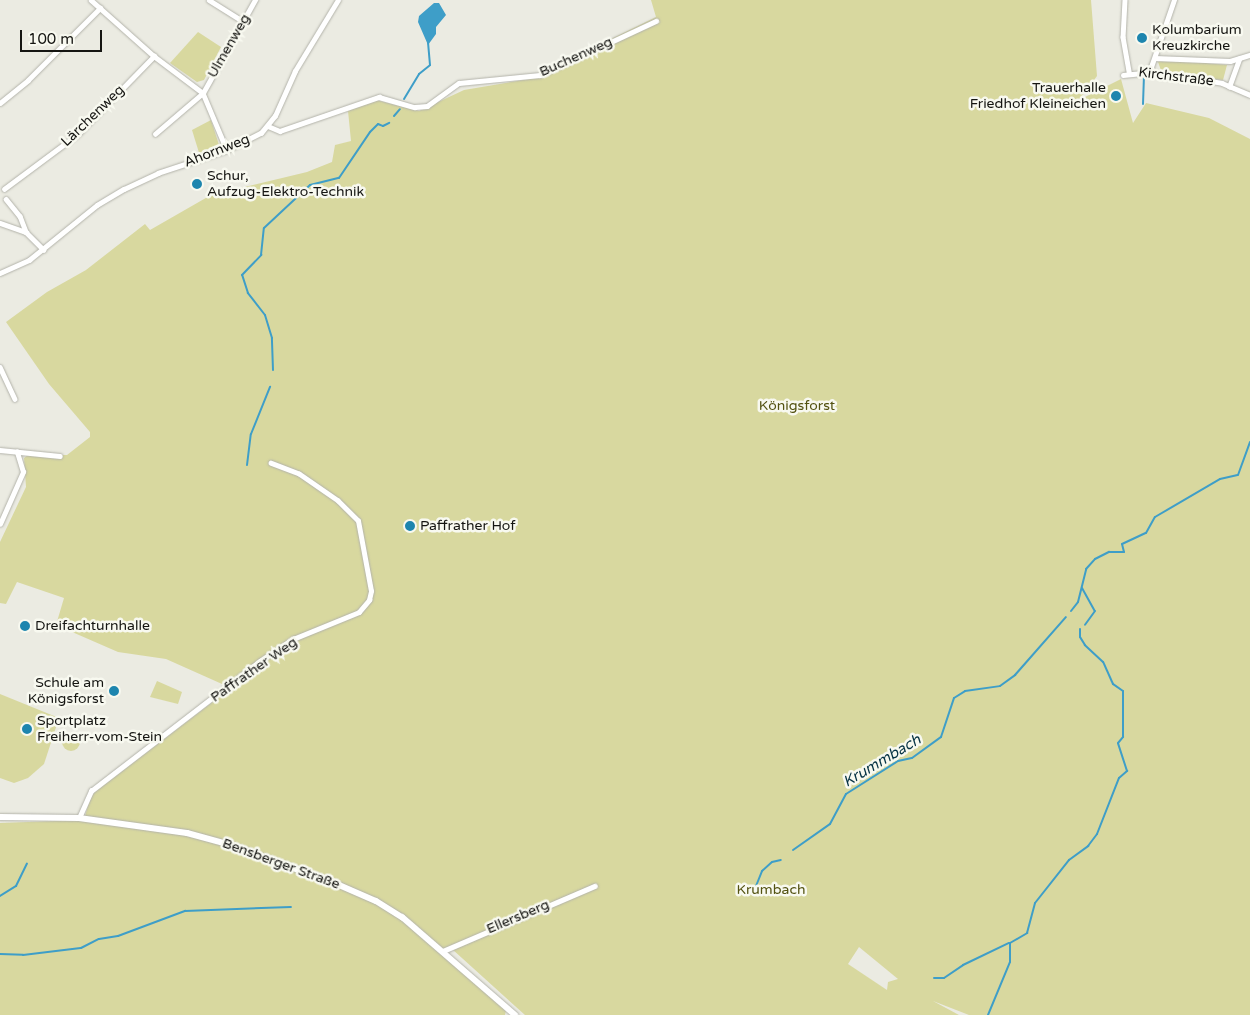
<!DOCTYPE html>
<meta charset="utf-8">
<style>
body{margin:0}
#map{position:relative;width:1250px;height:1015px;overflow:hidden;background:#ebebe2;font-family:"Varela Round",sans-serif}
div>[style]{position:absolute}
.green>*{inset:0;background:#d8d89f}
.round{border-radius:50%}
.water>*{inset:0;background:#3e9ec8}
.stream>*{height:2px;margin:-1px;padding:0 1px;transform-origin:1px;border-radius:1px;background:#3e9ec8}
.roads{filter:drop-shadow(0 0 1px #b3b3aa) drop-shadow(0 0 1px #b3b3aa)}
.minor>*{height:4.5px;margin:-2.25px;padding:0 2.25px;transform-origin:2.25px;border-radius:2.25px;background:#fff}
.secondary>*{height:6px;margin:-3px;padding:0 3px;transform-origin:3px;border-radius:3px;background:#fff}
.dots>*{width:14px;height:14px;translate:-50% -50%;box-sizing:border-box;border:2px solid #f8f9f0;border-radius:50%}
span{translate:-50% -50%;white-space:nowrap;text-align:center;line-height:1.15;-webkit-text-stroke:5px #f8f9f0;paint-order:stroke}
.poi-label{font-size:14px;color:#151512}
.left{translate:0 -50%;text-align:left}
.right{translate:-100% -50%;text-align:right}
.street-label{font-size:14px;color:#151512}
.park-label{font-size:14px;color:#535211}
.water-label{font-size:15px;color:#053243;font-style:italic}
.scale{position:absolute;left:20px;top:30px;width:82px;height:22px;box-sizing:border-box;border:2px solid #151512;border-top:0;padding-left:6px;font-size:15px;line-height:18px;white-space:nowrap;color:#151512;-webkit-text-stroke:4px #f8f9f0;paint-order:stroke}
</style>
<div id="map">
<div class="green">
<i style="clip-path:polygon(evenodd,651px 0,1091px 0,1097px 76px,1079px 100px,1121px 79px,1133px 123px,1146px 103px,1209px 118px,1250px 139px,1250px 1015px,969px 1015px,933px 1001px,959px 1015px,525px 1015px,452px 949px,441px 953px,506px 1010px,505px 1015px,0 1015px,0 823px,84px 820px,91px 795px,231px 688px,166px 659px,118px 652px,56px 625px,64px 598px,17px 582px,6px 604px,0 603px,0 542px,26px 487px,24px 458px,28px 455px,67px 455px,90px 437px,90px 432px,49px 384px,6px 322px,47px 292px,86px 270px,145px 224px,150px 230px,211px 195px,307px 172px,332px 162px,335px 145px,351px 141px,348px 111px,376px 100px,419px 111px,464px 90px,529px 79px,656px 17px,651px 0,859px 947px,898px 979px,888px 982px,887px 990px,848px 964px,859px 947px)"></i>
<i style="clip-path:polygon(198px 32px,221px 47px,204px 80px,197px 82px,170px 63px)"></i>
<i style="clip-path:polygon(1165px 59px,1227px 65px,1223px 80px,1162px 73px,1158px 62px)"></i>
<i style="clip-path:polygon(211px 120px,220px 148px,200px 156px,192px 130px)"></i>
<i style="clip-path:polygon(157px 681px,182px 692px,178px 704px,150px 697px)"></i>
<i style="clip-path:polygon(0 694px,59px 718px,44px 764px,28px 778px,14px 783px,0 778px)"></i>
<i class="round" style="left:62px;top:733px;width:18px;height:18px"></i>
</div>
<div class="water">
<i style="clip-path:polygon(434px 3px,439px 3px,446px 15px,436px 27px,436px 34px,428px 45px,418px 22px,419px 16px)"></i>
</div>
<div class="stream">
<i style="left:404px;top:99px;width:29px;rotate:-59deg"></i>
<i style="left:419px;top:74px;width:14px;rotate:-39deg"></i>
<i style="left:430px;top:65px;width:22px;rotate:-95deg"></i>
<i style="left:1143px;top:104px;width:26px;rotate:-88deg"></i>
<i style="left:394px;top:116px;width:9px;rotate:-49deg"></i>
<i style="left:273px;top:370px;width:32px;rotate:-92deg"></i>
<i style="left:272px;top:338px;width:24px;rotate:-107deg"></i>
<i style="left:265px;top:315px;width:28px;rotate:-128deg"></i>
<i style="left:248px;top:293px;width:19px;rotate:-108deg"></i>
<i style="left:242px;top:275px;width:28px;rotate:-46deg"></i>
<i style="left:261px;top:255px;width:27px;rotate:-84deg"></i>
<i style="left:264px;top:228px;width:63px;rotate:-43.1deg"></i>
<i style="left:310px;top:185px;width:30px;rotate:-14deg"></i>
<i style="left:339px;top:178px;width:55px;rotate:-56deg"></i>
<i style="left:370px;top:132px;width:11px;rotate:-45deg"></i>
<i style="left:378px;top:124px;width:5px;rotate:22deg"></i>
<i style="left:383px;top:126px;width:7px;rotate:-27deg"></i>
<i style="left:247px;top:465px;width:31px;rotate:-83deg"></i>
<i style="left:251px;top:434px;width:51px;rotate:-68deg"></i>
<i style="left:1082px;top:588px;width:26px;rotate:61deg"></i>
<i style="left:1095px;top:611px;width:17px;rotate:126deg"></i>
<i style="left:1071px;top:611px;width:11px;rotate:-52deg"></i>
<i style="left:1078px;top:602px;width:34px;rotate:-76deg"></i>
<i style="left:1086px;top:569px;width:13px;rotate:-48deg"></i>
<i style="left:1095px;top:559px;width:16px;rotate:-27deg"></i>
<i style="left:1109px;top:552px;width:15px"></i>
<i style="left:1124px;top:552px;width:8px;rotate:-104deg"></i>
<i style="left:1122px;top:544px;width:26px;rotate:-25deg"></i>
<i style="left:1146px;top:533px;width:18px;rotate:-61deg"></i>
<i style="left:1155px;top:517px;width:75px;rotate:-30.3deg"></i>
<i style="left:1220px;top:479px;width:18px;rotate:-13deg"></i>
<i style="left:1238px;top:475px;width:35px;rotate:-70deg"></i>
<i style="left:793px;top:850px;width:45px;rotate:-35.1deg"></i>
<i style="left:830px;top:824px;width:34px;rotate:-62deg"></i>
<i style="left:846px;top:794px;width:62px;rotate:-32.4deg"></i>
<i style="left:898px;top:761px;width:14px;rotate:-12deg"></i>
<i style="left:912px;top:758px;width:36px;rotate:-36deg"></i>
<i style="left:941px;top:737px;width:41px;rotate:-71.6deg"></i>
<i style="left:954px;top:698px;width:13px;rotate:-32deg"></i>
<i style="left:965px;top:691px;width:35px;rotate:-8deg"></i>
<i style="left:1000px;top:686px;width:19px;rotate:-36deg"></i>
<i style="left:1015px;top:675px;width:77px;rotate:-48.7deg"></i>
<i style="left:756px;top:886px;width:16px;rotate:-68deg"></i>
<i style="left:762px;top:871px;width:13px;rotate:-42deg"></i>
<i style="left:772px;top:862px;width:9px;rotate:-13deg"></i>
<i style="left:0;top:896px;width:19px;rotate:-32deg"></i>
<i style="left:16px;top:886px;width:25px;rotate:-64deg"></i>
<i style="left:0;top:954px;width:23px;rotate:2deg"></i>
<i style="left:23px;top:955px;width:58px;rotate:-6.9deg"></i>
<i style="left:81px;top:948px;width:20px;rotate:-27deg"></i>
<i style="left:99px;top:939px;width:19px;rotate:-9deg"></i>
<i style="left:118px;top:936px;width:72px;rotate:-20.5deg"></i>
<i style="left:185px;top:911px;width:106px;rotate:-2.2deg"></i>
<i style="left:934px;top:978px;width:10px"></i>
<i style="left:944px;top:978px;width:23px;rotate:-34deg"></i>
<i style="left:963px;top:965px;width:51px;rotate:-25.6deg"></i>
<i style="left:988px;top:1015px;width:57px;rotate:-67.5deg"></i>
<i style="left:1010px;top:962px;width:19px;rotate:-90deg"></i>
<i style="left:1010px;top:943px;width:20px;rotate:-30deg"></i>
<i style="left:1027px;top:933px;width:31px;rotate:-75deg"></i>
<i style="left:1035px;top:903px;width:55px;rotate:-51.7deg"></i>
<i style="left:1069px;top:860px;width:24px;rotate:-36deg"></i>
<i style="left:1088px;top:846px;width:15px;rotate:-53deg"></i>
<i style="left:1097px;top:834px;width:60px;rotate:-68.6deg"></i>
<i style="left:1119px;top:778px;width:11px;rotate:-41deg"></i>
<i style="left:1127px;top:771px;width:29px;rotate:-108deg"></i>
<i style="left:1118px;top:743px;width:8px;rotate:-50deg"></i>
<i style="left:1123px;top:737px;width:46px;rotate:-90deg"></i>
<i style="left:1123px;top:691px;width:12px;rotate:-145deg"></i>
<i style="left:1113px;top:684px;width:24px;rotate:-114deg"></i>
<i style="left:1103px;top:662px;width:25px;rotate:-137deg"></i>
<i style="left:1085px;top:645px;width:9px;rotate:-122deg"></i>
<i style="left:1080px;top:637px;width:8px;rotate:-90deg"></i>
</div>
<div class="roads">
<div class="minor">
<i style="left:91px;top:0;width:84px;rotate:41.6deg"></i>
<i style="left:154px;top:56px;width:61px;rotate:37.1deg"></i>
<i style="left:203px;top:93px;width:62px;rotate:67.2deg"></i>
<i style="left:209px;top:0;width:39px;rotate:32deg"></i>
<i style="left:1125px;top:0;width:37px;rotate:93deg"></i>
<i style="left:1123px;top:37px;width:36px;rotate:80deg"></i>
<i style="left:1155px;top:58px;width:75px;rotate:2.3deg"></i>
<i style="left:1230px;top:61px;width:21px;rotate:-17deg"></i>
<i style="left:1152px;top:72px;width:5px;rotate:-101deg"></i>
<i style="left:1151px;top:67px;width:71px;rotate:-71.1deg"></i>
<i style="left:1123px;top:75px;width:29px;rotate:-6deg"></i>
<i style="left:1152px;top:72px;width:11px;rotate:22deg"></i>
<i style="left:1162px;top:76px;width:42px;rotate:5.4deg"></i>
<i style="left:1204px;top:80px;width:18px;rotate:9deg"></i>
<i style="left:1222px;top:83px;width:30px;rotate:23deg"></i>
<i style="left:1229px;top:87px;width:30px;rotate:-70deg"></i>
<i style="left:0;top:103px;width:36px;rotate:-39deg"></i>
<i style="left:28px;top:80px;width:102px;rotate:-45deg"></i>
<i style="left:268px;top:126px;width:13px;rotate:23deg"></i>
<i style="left:280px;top:131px;width:105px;rotate:-19deg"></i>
<i style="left:379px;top:97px;width:37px;rotate:16deg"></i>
<i style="left:415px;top:107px;width:12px;rotate:-5deg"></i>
<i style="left:427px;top:106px;width:39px;rotate:-36deg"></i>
<i style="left:459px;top:83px;width:81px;rotate:-5.6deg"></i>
<i style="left:540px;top:75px;width:128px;rotate:-25deg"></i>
<i style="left:155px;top:134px;width:63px;rotate:-40.5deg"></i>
<i style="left:203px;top:93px;width:107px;rotate:-60.8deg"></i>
<i style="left:4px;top:189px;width:92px;rotate:-36.6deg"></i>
<i style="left:78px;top:134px;width:109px;rotate:-45.7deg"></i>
<i style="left:6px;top:199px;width:22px;rotate:51deg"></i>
<i style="left:20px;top:216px;width:17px;rotate:69deg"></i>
<i style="left:26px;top:232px;width:25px;rotate:45deg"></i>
<i style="left:0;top:223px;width:28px;rotate:19deg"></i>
<i style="left:0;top:273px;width:32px;rotate:-24deg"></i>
<i style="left:29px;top:260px;width:87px;rotate:-39deg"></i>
<i style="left:97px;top:205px;width:31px;rotate:-31deg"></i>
<i style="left:124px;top:189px;width:38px;rotate:-25deg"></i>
<i style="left:158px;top:173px;width:73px;rotate:-18.4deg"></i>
<i style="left:227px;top:150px;width:38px;rotate:-27deg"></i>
<i style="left:261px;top:133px;width:22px;rotate:-51deg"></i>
<i style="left:275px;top:116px;width:49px;rotate:-66deg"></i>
<i style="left:295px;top:71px;width:83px;rotate:-58.8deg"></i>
<i style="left:0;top:367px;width:35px;rotate:65deg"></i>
<i style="left:0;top:450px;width:60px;rotate:5.7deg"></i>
<i style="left:0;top:524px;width:57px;rotate:-66.1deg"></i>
<i style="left:23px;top:472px;width:21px;rotate:-107deg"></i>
<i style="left:79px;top:818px;width:30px;rotate:-66deg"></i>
<i style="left:91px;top:791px;width:213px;rotate:-37.6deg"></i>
<i style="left:260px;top:661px;width:40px;rotate:-34deg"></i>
<i style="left:293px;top:639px;width:71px;rotate:-22.2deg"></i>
<i style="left:359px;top:612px;width:16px;rotate:-50deg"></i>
<i style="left:369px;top:600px;width:9px;rotate:-77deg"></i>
<i style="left:371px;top:591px;width:71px;rotate:-100.5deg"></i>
<i style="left:358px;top:521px;width:28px;rotate:-135deg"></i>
<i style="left:338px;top:501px;width:47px;rotate:-145.3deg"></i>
<i style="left:299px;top:474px;width:30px;rotate:-159deg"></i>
<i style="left:443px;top:951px;width:165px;rotate:-23.2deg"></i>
</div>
<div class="secondary">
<i style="left:0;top:817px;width:79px;rotate:0.7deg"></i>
<i style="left:79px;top:818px;width:109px;rotate:7.9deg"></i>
<i style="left:187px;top:833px;width:46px;rotate:15.3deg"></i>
<i style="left:231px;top:845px;width:115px;rotate:20.3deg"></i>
<i style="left:339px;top:885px;width:40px;rotate:23.4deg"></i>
<i style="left:376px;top:901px;width:31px;rotate:32deg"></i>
<i style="left:402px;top:917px;width:150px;rotate:40.9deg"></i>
</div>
</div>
<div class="dots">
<i style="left:1142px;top:38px;background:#1d85ae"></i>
<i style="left:1116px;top:96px;background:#1d85ae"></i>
<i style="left:197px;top:184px;background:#1d85ae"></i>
<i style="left:410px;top:526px;background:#1d85ae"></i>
<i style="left:25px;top:626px;background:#1d85ae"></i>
<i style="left:114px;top:691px;background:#1d85ae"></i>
<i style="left:27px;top:729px;background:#1d85ae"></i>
</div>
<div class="poi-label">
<span class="left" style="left:1152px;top:38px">Kolumbarium<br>Kreuzkirche</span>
<span class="right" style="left:1106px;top:96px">Trauerhalle<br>Friedhof Kleineichen</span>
<span class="left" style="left:207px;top:184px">Schur,<br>Aufzug-Elektro-Technik</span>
<span class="left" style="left:420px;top:526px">Paffrather Hof</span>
<span class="left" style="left:35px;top:626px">Dreifachturnhalle</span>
<span class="right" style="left:104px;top:691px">Schule am<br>Königsforst</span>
<span class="left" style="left:37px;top:729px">Sportplatz<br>Freiherr-vom-Stein</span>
</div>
<div class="street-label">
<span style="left:229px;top:46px;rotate:-60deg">Ulmenweg</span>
<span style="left:576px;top:57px;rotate:-24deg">Buchenweg</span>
<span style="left:1176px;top:77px;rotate:7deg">Kirchstraße</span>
<span style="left:93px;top:116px;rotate:-44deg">Lärchenweg</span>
<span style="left:217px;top:151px;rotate:-21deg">Ahornweg</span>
<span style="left:254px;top:670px;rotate:-35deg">Paffrather Weg</span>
<span style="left:281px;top:864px;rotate:20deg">Bensberger Straße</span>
<span style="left:518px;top:917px;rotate:-23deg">Ellersberg</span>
</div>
<div class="park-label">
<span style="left:797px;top:406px">Königsforst</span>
<span style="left:771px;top:890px">Krumbach</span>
</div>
<div class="water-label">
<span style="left:882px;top:761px;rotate:-31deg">Krummbach</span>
</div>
<div class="scale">100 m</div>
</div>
